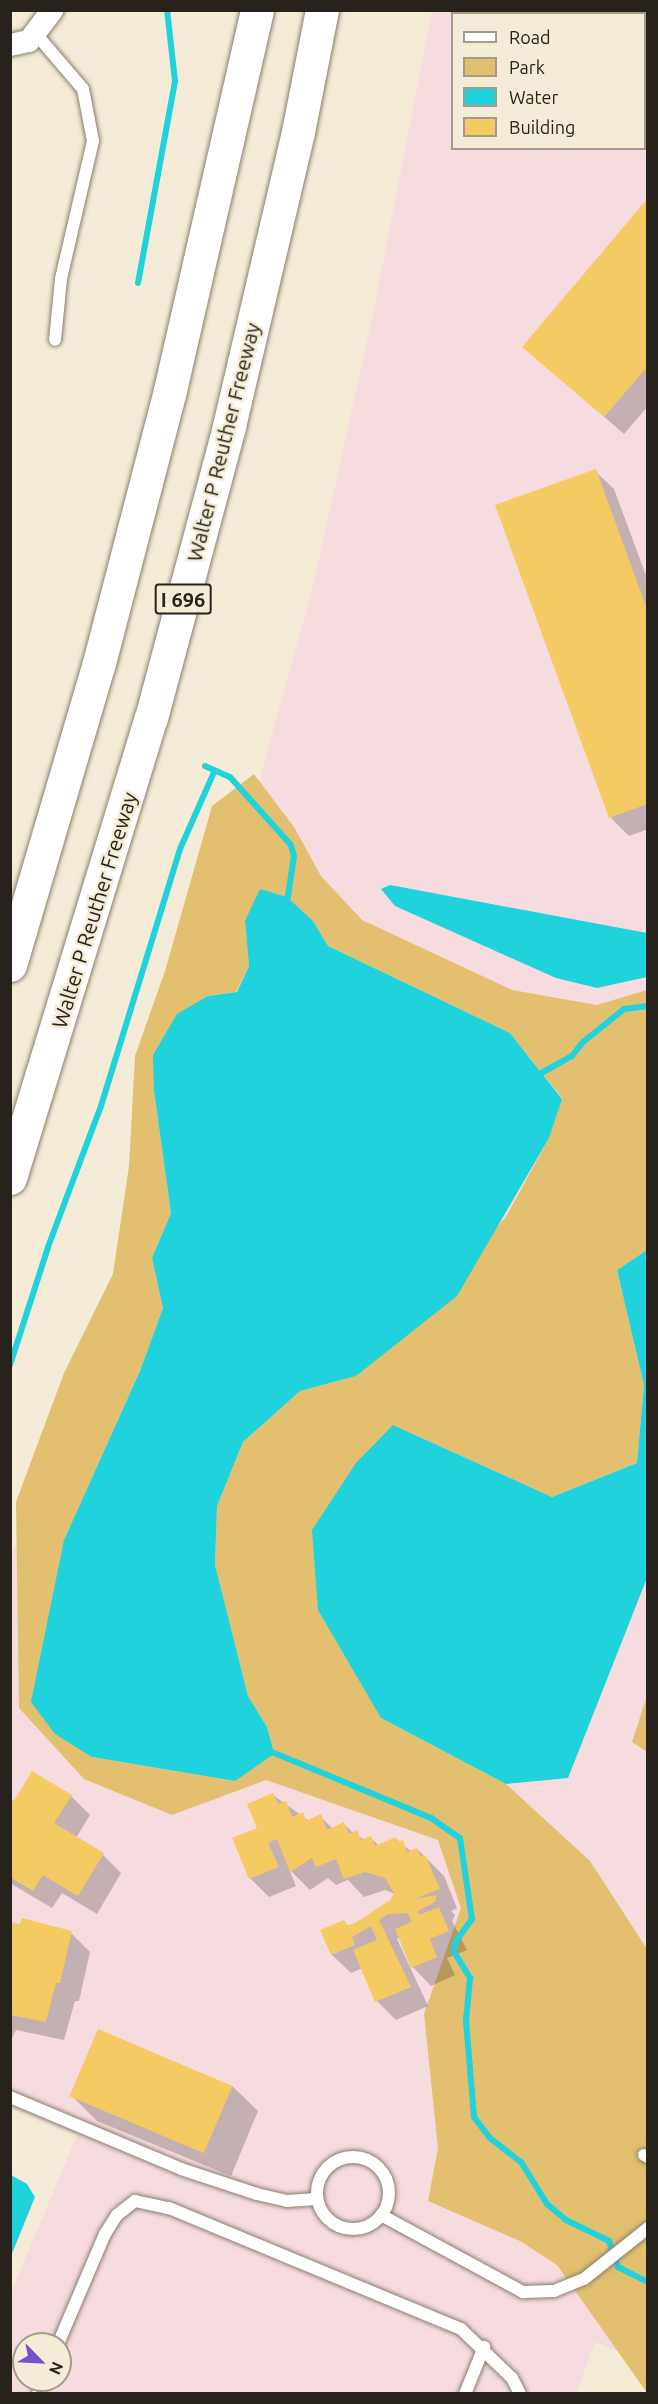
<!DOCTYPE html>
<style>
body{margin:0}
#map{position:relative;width:658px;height:2404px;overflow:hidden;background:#f5ecd7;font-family:Ubuntu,sans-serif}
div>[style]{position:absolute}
.commercial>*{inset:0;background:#f6dbdf}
.green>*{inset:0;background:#e2c06f}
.water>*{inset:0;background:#1fd2db}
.shadow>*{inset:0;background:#0003}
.stream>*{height:6px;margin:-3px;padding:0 3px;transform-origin:3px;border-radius:3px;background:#1fd2db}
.building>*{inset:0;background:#f4ca63;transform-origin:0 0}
.roads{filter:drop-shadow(0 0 2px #877f6c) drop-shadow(0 0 2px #877f6c)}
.service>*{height:12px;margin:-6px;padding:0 6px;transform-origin:6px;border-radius:6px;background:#fff}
.service>.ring{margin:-6px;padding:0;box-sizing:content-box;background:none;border:12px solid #fff;border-radius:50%}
.minor>*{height:22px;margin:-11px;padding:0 11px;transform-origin:11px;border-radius:11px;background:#fff}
.motorway>*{height:33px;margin:-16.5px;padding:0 16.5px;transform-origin:16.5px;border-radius:16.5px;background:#fff}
span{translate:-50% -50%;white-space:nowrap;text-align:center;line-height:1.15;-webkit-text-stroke:5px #f5ecd7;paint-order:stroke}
.shield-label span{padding:2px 4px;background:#f5ecd7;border:2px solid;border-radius:4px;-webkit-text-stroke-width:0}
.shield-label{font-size:20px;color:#27231c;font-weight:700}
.street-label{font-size:21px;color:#27231c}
.frame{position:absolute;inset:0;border:12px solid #27231c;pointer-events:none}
.legend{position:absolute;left:451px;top:12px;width:195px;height:138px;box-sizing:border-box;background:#f5ecd7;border:2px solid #a39c8c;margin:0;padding:8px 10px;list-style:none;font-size:18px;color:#27231c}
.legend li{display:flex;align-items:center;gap:12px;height:30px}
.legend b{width:30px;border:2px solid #a39c8c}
.north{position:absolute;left:12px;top:2332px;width:60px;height:60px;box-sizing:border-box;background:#f5ecd7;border:2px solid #a39c8c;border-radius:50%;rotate:114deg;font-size:16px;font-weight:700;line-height:24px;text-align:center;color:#27231c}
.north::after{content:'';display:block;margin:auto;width:21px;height:27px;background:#774fc8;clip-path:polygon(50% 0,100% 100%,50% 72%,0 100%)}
</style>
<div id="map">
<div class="commercial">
<i style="clip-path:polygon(evenodd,432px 11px,647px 11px,647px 2363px,595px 2342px,576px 2394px,11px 2393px,11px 2293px,77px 2135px,11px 2108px,10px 1560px,85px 1364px,236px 865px,312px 590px,373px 315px,432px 11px,452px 14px,644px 14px,644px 148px,452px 148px,452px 14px,432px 11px,24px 2344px,60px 2344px,60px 2380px,24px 2380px,24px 2344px)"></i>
</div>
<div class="green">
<i style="clip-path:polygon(evenodd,254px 774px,294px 827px,321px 876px,362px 920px,512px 990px,597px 1005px,647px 990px,647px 1250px,617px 1270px,644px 1385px,637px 1463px,552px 1497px,393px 1425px,381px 1718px,506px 1784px,590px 1861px,647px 1949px,647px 2393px,557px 2265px,520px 2241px,428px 2201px,438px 2148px,424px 2014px,461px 1908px,438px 1840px,266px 1780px,172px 1815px,84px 1779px,19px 1708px,16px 1502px,64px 1373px,113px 1274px,129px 1166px,135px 1056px,165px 971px,212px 806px,254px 774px,245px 921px,313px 921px,328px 946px,510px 1033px,562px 1098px,549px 1138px,506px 1217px,356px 1376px,300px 1391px,243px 1442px,217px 1506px,215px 1565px,248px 1696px,267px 1727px,235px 1781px,92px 1757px,64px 1540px,140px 1371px,163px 1308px,152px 1258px,171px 1213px,154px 1091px,208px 996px,236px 992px,249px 966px,245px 921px)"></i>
<i style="clip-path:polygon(647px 1696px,647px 1752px,632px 1742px)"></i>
</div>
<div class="water">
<i style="clip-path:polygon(390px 885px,647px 933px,647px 977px,597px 988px,556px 978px,395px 906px,381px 889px)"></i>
<i style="clip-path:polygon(260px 889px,287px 897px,313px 921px,328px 946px,510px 1033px,562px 1099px,549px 1138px,457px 1296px,356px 1376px,300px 1391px,243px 1442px,217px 1506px,215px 1565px,248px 1696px,267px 1727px,274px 1754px,235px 1781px,92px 1757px,55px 1734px,31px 1702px,64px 1540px,140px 1371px,163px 1308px,152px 1258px,171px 1213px,154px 1091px,153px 1055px,177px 1014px,208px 996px,237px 992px,249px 966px,245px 921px)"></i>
<i style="clip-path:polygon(647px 1250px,647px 1578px,568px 1778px,506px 1784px,381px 1718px,318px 1610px,312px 1530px,356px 1463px,393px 1425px,552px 1497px,637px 1463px,644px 1385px,617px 1270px)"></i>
<i style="clip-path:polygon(11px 2175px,27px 2184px,35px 2197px,11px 2256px)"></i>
</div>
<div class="shadow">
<i style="clip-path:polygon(648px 201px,648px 406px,624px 434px,524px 347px)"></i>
<i style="clip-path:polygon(595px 471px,614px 489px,648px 581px,648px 829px,629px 836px,610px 817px)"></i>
<i style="clip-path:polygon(273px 1795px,309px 1821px,320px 1816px,333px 1829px,344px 1824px,353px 1833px,365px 1840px,371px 1838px,379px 1846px,396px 1839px,412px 1852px,417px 1849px,444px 1876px,457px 1908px,451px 1911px,455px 1915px,452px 1921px,467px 1950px,447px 1958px,455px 1975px,431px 1986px,411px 1965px,400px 1937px,397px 1939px,428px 2006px,396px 2020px,377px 2001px,363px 1968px,351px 1973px,332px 1955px,322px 1931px,344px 1921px,349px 1927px,391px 1901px,395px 1894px,385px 1890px,364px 1897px,348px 1880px,336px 1885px,328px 1878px,310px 1890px,289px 1869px,296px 1886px,269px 1897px,251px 1879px,234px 1839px,259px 1828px)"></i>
<i style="clip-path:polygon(71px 1796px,90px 1815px,76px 1838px,103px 1855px,121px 1873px,97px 1914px,62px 1893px,52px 1908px,10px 1883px,10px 1801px)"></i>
<i style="clip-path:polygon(10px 1923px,71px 1933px,90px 1952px,79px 2001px,75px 2001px,64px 2040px,16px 2030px,10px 2042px)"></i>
<i style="clip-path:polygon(232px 2086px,258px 2111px,231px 2176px,97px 2121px,72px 2096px)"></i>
</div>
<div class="stream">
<i style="left:138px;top:283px;width:205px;rotate:-79.6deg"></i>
<i style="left:175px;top:81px;width:71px;rotate:-96.4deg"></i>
<i style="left:205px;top:766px;width:27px;rotate:24deg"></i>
<i style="left:230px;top:777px;width:91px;rotate:48.1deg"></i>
<i style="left:291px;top:845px;width:11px;rotate:75deg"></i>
<i style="left:294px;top:856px;width:48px;rotate:98.5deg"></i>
<i style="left:534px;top:1077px;width:43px;rotate:-28.9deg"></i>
<i style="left:572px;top:1056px;width:18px;rotate:-52deg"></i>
<i style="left:583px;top:1042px;width:53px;rotate:-38.8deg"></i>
<i style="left:624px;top:1009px;width:24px;rotate:-7deg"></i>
<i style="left:10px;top:1365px;width:124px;rotate:-72.1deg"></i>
<i style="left:48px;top:1247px;width:151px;rotate:-69.4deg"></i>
<i style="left:101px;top:1106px;width:269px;rotate:-72.9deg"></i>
<i style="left:180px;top:849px;width:86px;rotate:-66.1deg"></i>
<i style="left:267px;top:1750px;width:178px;rotate:22.5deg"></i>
<i style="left:431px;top:1818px;width:35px;rotate:35deg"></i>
<i style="left:460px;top:1838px;width:82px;rotate:81.6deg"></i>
<i style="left:472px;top:1919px;width:29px;rotate:126deg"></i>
<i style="left:455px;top:1942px;width:10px;rotate:96deg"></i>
<i style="left:454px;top:1952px;width:31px;rotate:58deg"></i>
<i style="left:470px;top:1978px;width:43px;rotate:95.3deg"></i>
<i style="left:466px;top:2021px;width:96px;rotate:85.2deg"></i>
<i style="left:474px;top:2117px;width:26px;rotate:53deg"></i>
<i style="left:490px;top:2138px;width:39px;rotate:38deg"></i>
<i style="left:521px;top:2162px;width:49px;rotate:58.2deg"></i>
<i style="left:547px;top:2204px;width:25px;rotate:40deg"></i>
<i style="left:566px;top:2220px;width:48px;rotate:26deg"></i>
<i style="left:609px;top:2241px;width:28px;rotate:71deg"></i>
<i style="left:618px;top:2267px;width:34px;rotate:27deg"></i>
</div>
<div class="building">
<i style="clip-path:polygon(648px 198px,648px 366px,604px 417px,522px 347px)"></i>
<i style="clip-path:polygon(596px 469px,648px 612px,648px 804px,609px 818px,495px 505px)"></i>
<i style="clip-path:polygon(32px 1771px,72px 1795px,54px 1823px,104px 1853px,78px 1896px,43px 1875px,33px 1891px,10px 1877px,10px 1799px,14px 1801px)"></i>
<i style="clip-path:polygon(273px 1793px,278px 1804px,286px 1801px,292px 1817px,303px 1812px,306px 1821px,321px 1814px,327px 1830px,344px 1822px,349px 1834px,357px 1830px,361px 1840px,371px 1836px,375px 1846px,396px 1837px,398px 1842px,403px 1840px,407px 1852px,417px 1848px,421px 1857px,425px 1855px,440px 1889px,414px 1899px,437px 1895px,435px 1902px,418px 1911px,419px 1915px,439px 1907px,449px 1931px,430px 1939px,437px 1957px,411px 1968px,395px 1929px,412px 1922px,408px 1913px,388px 1914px,379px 1920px,411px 1987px,375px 2002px,353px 1950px,377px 1940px,371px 1926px,352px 1937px,355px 1945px,331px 1955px,320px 1930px,344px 1920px,347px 1926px,357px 1922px,390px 1900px,394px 1893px,385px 1878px,365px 1872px,344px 1879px,336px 1859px,316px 1867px,312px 1858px,290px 1872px,277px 1839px,268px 1843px,279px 1867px,249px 1879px,232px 1838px,257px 1828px,247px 1804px)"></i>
<i style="clip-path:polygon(22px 1918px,72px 1931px,60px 1983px,56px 1983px,46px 2022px,10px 2015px,10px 1922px,20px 1924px)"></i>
<i style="left:98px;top:2029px;width:146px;height:73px;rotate:23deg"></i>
</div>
<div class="roads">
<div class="service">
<i style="left:36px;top:34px;width:72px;rotate:49.5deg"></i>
<i style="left:83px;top:89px;width:53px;rotate:79.1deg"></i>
<i style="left:93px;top:141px;width:142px;rotate:103.1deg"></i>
<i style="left:61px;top:279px;width:61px;rotate:95.6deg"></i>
<i style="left:10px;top:2097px;width:186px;rotate:22.8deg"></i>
<i style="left:181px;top:2169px;width:80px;rotate:18.2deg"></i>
<i style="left:257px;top:2194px;width:31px;rotate:13deg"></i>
<i style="left:287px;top:2201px;width:29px;rotate:-4deg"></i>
<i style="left:644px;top:2155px;width:4px;rotate:27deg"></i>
<i class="ring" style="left:317px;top:2157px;width:60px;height:60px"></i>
<i style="left:381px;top:2215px;width:162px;rotate:28.5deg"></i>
<i style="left:523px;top:2292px;width:31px;rotate:-2deg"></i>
<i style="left:554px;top:2291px;width:32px;rotate:-22deg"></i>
<i style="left:584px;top:2279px;width:82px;rotate:-38.6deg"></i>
<i style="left:58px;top:2344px;width:120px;rotate:-66.9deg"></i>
<i style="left:105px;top:2234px;width:22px;rotate:-58deg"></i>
<i style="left:117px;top:2215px;width:23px;rotate:-38deg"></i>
<i style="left:135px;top:2201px;width:35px;rotate:12deg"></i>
<i style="left:169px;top:2208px;width:316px;rotate:22.5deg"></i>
<i style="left:461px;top:2329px;width:71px;rotate:43.9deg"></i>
<i style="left:512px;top:2378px;width:18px;rotate:63deg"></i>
<i style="left:38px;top:2394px;width:15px;rotate:-70deg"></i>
<i style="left:465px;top:2394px;width:51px;rotate:-68deg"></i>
</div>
<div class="minor">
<i style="left:10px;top:45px;width:19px;rotate:-12deg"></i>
<i style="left:29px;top:41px;width:39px;rotate:-53deg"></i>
</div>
<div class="motorway">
<i style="left:10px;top:965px;width:315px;rotate:-73.6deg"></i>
<i style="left:99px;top:663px;width:282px;rotate:-75.4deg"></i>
<i style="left:170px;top:390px;width:390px;rotate:-77.1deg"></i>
<i style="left:10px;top:1178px;width:481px;rotate:-73deg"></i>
<i style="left:151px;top:718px;width:302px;rotate:-75deg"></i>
<i style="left:229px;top:426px;width:302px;rotate:-76.8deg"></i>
<i style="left:298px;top:132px;width:124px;rotate:-78.9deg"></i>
</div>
</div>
<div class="shield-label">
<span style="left:183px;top:599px">I 696</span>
</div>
<div class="street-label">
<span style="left:223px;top:442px;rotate:-76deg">Walter P Reuther Freeway</span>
<span style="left:94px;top:910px;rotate:-73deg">Walter P Reuther Freeway</span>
</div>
<div class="frame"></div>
<ul class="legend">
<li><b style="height:8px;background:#fff"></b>Road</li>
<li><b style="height:16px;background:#e2c06f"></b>Park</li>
<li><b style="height:16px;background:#1fd2db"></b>Water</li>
<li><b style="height:16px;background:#f4ca63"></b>Building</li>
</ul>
<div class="north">N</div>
</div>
